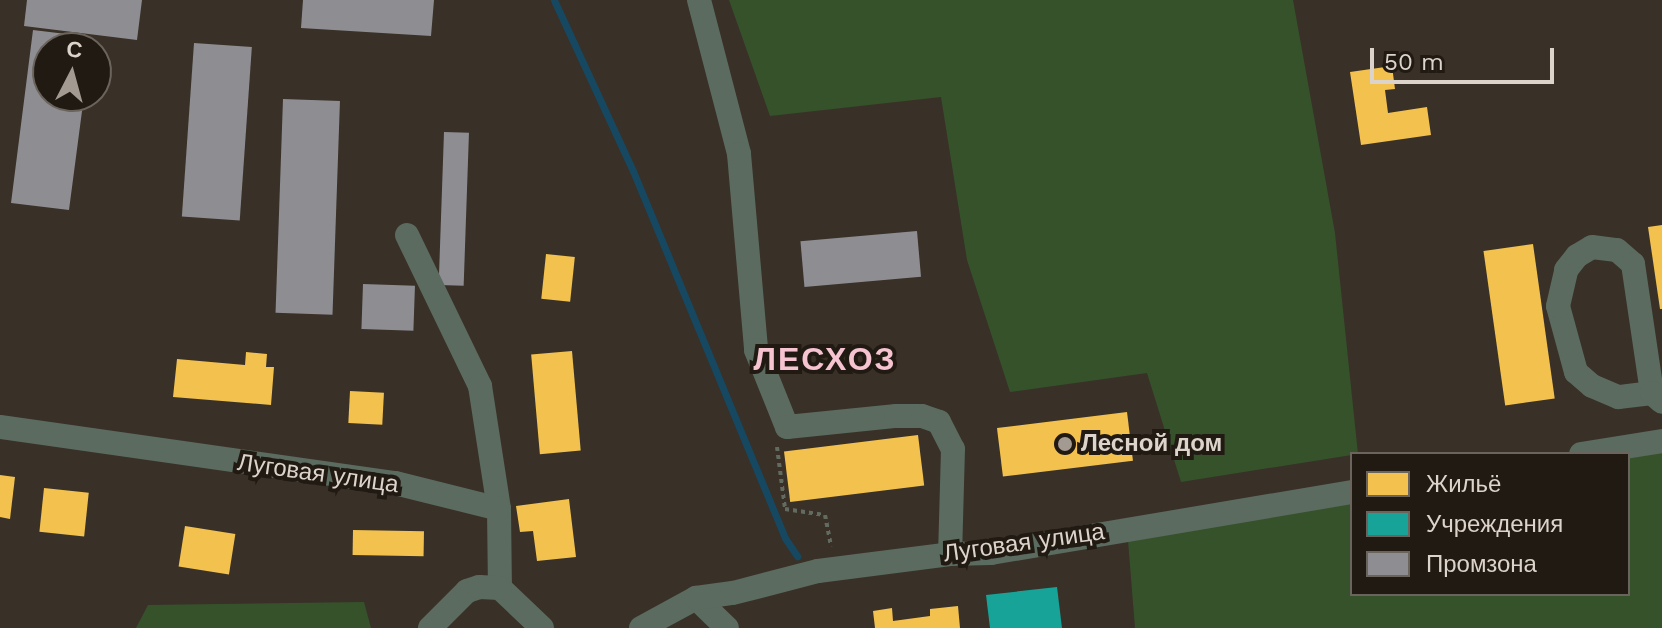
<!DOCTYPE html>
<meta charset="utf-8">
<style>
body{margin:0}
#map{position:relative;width:1662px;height:628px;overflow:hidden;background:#393028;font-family:"Work Sans",sans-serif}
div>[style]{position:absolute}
.green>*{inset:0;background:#36522b}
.homes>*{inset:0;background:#f2c14e;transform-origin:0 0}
.public>*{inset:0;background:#17a398}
.industry>*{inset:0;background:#8d8d92;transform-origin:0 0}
.stream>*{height:7px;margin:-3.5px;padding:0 3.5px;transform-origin:3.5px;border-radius:3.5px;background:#164961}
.path>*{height:4px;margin-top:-2px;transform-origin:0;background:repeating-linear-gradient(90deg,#636b61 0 4px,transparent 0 8px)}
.minor>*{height:24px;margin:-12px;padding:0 12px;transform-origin:12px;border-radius:12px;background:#5b6b5f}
.dots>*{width:22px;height:22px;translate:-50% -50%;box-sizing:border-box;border:4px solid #201a13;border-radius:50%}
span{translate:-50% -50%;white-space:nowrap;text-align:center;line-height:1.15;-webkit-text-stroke:8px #201a13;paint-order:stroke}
.poi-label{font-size:24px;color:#dcd3ca;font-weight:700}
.left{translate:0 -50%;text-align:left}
.street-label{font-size:24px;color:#dcd3ca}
.district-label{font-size:32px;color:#f6c3d1;font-weight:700;letter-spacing:2px}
.legend{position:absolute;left:1350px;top:452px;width:280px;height:144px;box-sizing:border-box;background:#201a13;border:2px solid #6b645c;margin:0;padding:10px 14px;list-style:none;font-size:24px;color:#dcd3ca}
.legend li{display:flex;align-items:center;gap:16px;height:40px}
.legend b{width:40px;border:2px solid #6b645c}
.north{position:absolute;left:32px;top:32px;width:80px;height:80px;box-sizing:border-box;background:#201a13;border:2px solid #6b645c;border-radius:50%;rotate:6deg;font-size:22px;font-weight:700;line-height:32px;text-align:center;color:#dcd3ca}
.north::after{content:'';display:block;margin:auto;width:28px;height:36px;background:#a39a91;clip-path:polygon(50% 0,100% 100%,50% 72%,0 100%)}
.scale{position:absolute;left:1370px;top:48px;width:184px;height:36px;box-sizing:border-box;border:4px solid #dcd3ca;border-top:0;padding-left:10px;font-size:24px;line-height:28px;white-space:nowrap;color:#dcd3ca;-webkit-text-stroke:6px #201a13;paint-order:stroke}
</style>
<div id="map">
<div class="green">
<i style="clip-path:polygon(729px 0,1293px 0,1335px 233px,1358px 454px,1181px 482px,1147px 373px,1010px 392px,967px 260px,941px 97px,770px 116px)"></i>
<i style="clip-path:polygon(1662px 441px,1662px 628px,1135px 628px,1127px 528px,1352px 492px,1352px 594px,1628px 594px,1628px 454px)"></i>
<i style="clip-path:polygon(364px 602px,371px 628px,136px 628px,148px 605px)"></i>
</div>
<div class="homes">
<i style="clip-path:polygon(1392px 66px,1395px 89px,1385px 90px,1388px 113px,1427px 107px,1431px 135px,1361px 145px,1350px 72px)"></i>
<i style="clip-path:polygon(1662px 225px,1662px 309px,1660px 309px,1648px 227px)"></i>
<i style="left:1533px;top:244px;width:156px;height:50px;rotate:82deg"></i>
<i style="left:546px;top:254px;width:29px;height:45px;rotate:6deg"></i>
<i style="left:572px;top:351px;width:100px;height:41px;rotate:85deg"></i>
<i style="clip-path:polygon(246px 352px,267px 354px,266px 367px,274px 367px,271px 405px,173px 397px,177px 359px,245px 365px)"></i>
<i style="left:350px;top:391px;width:34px;height:32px;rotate:3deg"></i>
<i style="left:1127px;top:412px;width:49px;height:131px;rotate:83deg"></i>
<i style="left:918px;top:435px;width:51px;height:135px;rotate:83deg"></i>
<i style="clip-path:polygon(0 475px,15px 477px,10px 519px,0 517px)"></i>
<i style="left:44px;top:488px;width:45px;height:44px;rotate:6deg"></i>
<i style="clip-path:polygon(569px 499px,576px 557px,537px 561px,533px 531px,520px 532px,516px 506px)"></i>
<i style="left:185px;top:526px;width:51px;height:41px;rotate:9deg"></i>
<i style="left:353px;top:530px;width:71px;height:25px;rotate:1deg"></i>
<i style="clip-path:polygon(958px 606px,960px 628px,875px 628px,873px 611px,892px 608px,893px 621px,930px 616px,930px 609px)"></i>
</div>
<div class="public">
<i style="clip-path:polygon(1057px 587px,1062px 628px,990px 628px,986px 595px)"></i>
</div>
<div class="industry">
<i style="clip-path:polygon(27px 0,142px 0,137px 40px,24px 26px)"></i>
<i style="clip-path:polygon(303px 0,434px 0,431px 36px,301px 28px)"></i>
<i style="clip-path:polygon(33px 30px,91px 37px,90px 48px,48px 48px,48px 96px,84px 96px,69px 210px,11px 203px)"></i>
<i style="left:194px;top:43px;width:58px;height:174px;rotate:4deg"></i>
<i style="left:283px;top:99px;width:57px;height:214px;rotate:2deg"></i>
<i style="left:444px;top:132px;width:25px;height:153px;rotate:2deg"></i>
<i style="left:917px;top:231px;width:46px;height:117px;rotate:85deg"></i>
<i style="left:363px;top:284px;width:52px;height:45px;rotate:2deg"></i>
</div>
<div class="stream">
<i style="left:554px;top:0;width:188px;rotate:65.2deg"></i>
<i style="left:633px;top:171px;width:397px;rotate:67.5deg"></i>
<i style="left:785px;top:538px;width:22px;rotate:56deg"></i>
</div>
<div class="path">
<i style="left:777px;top:447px;width:63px;rotate:82.6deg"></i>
<i style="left:785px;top:509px;width:40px;rotate:8.5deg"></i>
<i style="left:825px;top:515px;width:32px;rotate:79deg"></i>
</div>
<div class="minor">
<i style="left:699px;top:0;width:159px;rotate:75.4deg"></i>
<i style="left:739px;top:154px;width:197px;rotate:85deg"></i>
<i style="left:756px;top:350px;width:83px;rotate:68.1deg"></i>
<i style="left:787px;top:427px;width:110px;rotate:-5.8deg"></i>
<i style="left:896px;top:416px;width:26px"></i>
<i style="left:922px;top:416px;width:18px;rotate:19deg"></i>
<i style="left:939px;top:422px;width:30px;rotate:63deg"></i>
<i style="left:953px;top:449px;width:105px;rotate:91.6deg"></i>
<i style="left:407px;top:235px;width:168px;rotate:64.2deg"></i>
<i style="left:480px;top:386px;width:124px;rotate:81.2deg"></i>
<i style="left:499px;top:509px;width:79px;rotate:89.3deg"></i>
<i style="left:500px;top:588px;width:58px;rotate:43.6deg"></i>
<i style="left:1652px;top:393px;width:34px;rotate:173deg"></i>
<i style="left:1618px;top:397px;width:28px;rotate:-157deg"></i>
<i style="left:1592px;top:386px;width:21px;rotate:-139deg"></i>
<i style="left:1576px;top:372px;width:68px;rotate:-105.3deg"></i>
<i style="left:1558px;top:306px;width:37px;rotate:-77deg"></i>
<i style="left:1566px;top:270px;width:18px;rotate:-52deg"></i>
<i style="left:1577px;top:256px;width:17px;rotate:-31deg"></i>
<i style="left:1592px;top:247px;width:25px;rotate:7deg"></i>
<i style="left:1617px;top:250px;width:21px;rotate:41deg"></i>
<i style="left:1633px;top:264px;width:130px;rotate:81.6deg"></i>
<i style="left:1652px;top:393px;width:13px;rotate:42deg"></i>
<i style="left:0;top:427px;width:399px;rotate:8.1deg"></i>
<i style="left:395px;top:483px;width:107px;rotate:14deg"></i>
<i style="left:1581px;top:454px;width:82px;rotate:-9.1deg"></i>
<i style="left:696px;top:598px;width:43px;rotate:44.1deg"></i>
<i style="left:430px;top:628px;width:52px;rotate:-45deg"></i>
<i style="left:467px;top:591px;width:13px;rotate:-18deg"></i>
<i style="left:479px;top:587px;width:21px;rotate:3deg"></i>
<i style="left:641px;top:628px;width:63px;rotate:-28.6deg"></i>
<i style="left:696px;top:598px;width:37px;rotate:-8deg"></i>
<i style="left:733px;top:593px;width:88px;rotate:-14.5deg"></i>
<i style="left:818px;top:571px;width:133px;rotate:-7.3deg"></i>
<i style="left:950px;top:554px;width:41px;rotate:-1.4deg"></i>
<i style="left:991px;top:553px;width:366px;rotate:-9.6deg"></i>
</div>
<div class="dots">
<i style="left:1065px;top:444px;background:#a39a91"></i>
</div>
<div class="poi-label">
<span class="left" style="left:1081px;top:444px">Лесной дом</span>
</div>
<div class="street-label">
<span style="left:318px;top:474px;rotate:8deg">Луговая улица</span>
<span style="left:1024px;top:543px;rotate:-8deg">Луговая улица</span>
</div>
<div class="district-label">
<span style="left:825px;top:359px">ЛЕСХОЗ</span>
</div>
<ul class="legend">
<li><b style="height:22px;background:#f2c14e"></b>Жильё</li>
<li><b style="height:22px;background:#17a398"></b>Учреждения</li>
<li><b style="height:22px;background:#8d8d92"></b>Промзона</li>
</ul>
<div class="north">С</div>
<div class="scale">50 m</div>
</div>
